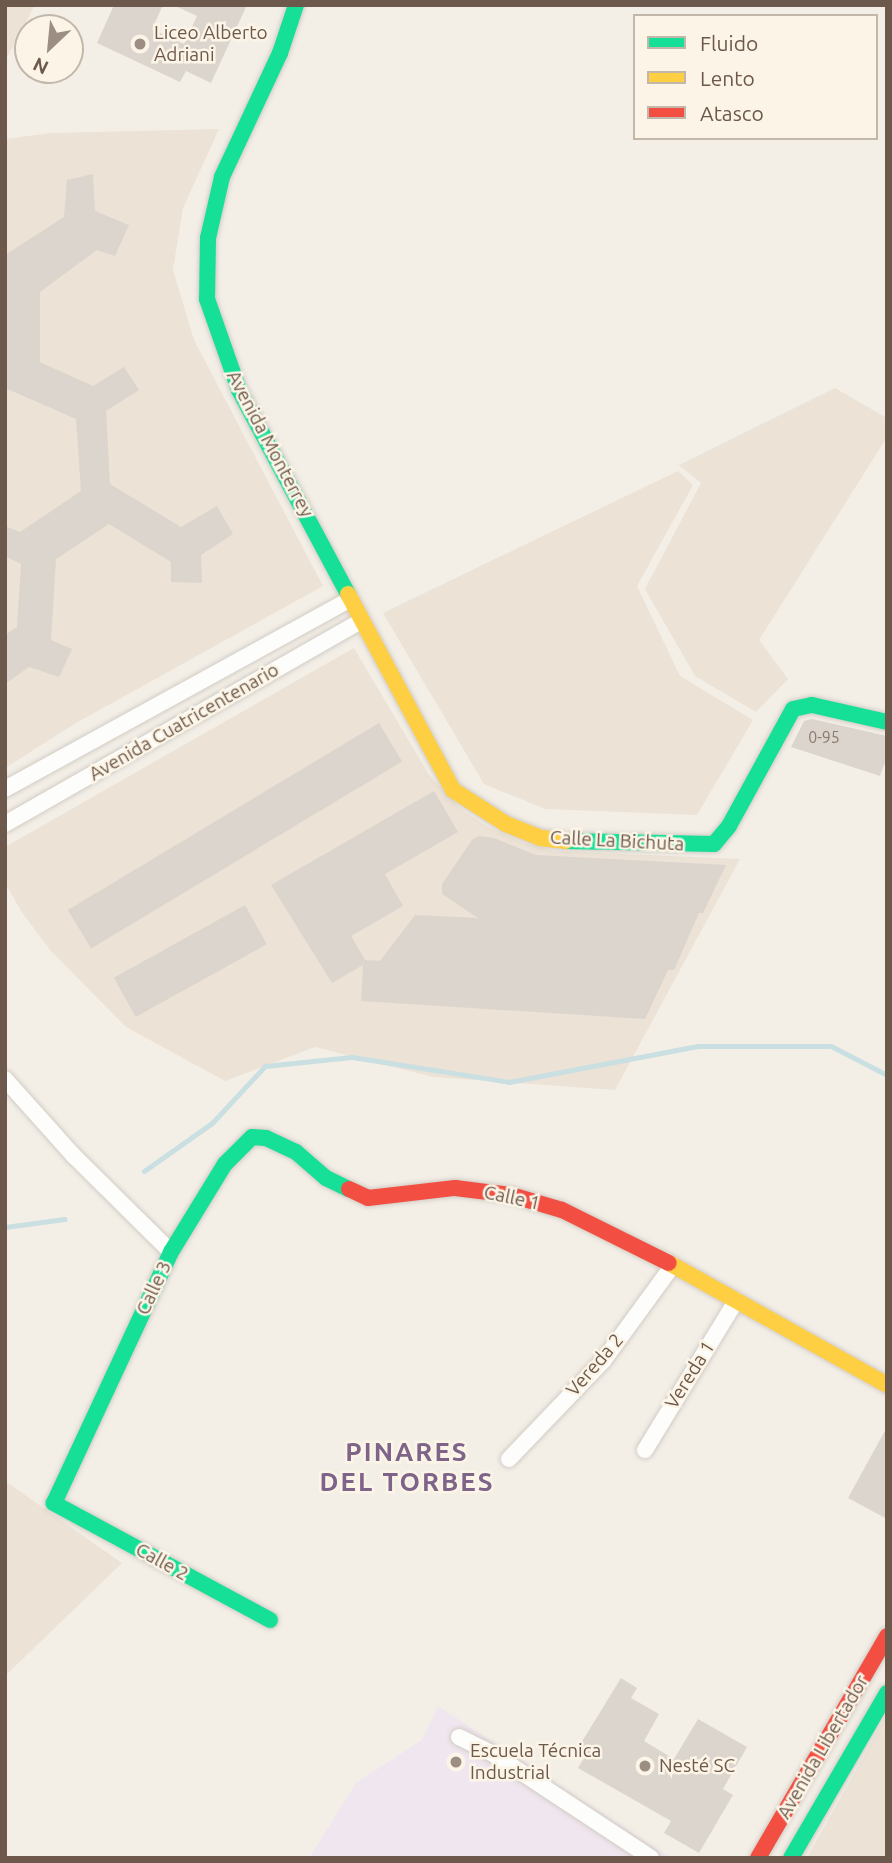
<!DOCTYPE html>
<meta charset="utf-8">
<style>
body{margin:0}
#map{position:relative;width:892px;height:1863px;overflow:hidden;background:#f3efe7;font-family:Ubuntu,sans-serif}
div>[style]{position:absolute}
.residential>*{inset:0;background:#ece2d5}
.education>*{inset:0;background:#f0e6ef}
.stream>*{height:5px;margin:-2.5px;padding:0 2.5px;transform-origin:2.5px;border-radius:2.5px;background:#cadfe1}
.building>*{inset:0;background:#dcd5cd;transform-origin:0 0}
.roads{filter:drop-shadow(0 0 2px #d2ccc5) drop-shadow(0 0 2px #d2ccc5)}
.street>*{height:16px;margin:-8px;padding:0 8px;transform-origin:8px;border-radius:8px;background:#fdfdfb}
.fast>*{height:16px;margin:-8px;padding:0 8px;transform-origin:8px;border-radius:8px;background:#16e098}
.slow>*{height:16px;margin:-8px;padding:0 8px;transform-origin:8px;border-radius:8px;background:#ffcf43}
.jam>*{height:16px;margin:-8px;padding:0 8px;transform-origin:8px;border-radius:8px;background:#f24e42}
.dots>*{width:19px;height:19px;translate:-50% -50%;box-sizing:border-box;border:4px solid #fcf5e7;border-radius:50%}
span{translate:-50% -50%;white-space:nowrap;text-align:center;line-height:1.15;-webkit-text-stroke:5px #fcf5e7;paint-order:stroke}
.number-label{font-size:16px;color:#8b7b6e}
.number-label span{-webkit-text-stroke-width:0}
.poi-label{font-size:19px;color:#6d594b}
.left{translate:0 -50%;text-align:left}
.street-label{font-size:19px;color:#6d594b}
.district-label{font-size:26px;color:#7e6489;font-weight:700;letter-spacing:2px}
.frame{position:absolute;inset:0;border:7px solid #6d594b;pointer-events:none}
.legend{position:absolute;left:633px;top:14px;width:245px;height:126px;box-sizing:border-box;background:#fcf5e7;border:2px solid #c3b7a9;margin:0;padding:9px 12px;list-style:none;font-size:21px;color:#6d594b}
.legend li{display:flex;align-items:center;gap:14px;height:35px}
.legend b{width:35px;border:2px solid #c3b7a9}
.north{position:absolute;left:14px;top:14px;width:70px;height:70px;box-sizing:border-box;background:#fcf5e7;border:2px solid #c3b7a9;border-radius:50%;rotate:206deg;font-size:19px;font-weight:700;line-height:28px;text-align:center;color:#6d594b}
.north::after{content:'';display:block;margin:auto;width:24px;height:32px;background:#9c8e82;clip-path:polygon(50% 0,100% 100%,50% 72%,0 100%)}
</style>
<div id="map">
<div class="residential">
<i style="clip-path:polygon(5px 5px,35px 5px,5px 61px)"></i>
<i style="clip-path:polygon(219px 129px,183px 208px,173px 270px,194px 340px,323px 586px,76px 723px,5px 768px,5px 139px,51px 133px)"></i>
<i style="clip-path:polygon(835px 388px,887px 418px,887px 437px,759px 640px,788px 679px,756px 712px,695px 676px,645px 589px,701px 483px,679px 465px)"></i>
<i style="clip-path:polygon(678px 471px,693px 485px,637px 586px,680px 676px,753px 720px,697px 815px,545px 809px,484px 784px,383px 613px)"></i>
<i style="clip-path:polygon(354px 648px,429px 775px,462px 810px,488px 827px,523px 843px,554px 851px,740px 859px,615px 1090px,433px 1077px,315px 1047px,225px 1081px,126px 1027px,51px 951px,23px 914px,5px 883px,5px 847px)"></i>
<i style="clip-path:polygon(5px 1481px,122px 1563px,5px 1676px)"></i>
<i style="clip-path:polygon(887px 1715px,887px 1858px,807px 1858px)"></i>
</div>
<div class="education">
<i style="clip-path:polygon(438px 1706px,606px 1816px,671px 1858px,309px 1858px,356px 1783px,422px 1740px)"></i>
</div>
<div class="stream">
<i style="left:144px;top:1171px;width:83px;rotate:-35.2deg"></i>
<i style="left:212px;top:1123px;width:78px;rotate:-47.1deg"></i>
<i style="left:265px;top:1066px;width:87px;rotate:-5.9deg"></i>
<i style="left:352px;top:1057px;width:159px;rotate:9deg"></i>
<i style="left:509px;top:1082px;width:192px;rotate:-10.8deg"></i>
<i style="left:698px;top:1046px;width:133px"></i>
<i style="left:831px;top:1046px;width:63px;rotate:27.4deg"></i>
<i style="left:5px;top:1227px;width:60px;rotate:-7.7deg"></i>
</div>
<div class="building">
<i style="clip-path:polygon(114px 5px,163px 5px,152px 29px,184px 44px,197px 16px,173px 5px,247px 5px,211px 83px,186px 71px,180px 82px,97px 43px)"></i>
<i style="clip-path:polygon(93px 174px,95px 211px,129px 225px,115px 256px,97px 250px,40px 292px,40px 362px,93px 386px,124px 367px,139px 390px,106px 411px,110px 484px,181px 527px,217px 506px,233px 534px,201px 555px,202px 583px,171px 582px,171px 562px,109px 524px,56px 559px,51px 640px,72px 649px,59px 677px,29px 667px,5px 684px,5px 635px,17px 627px,21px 564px,5px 556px,5px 526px,20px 532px,81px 491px,76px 419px,5px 388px,5px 255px,64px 217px,67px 180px)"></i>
<i style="clip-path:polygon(812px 719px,887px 736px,887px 757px,880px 776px,791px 747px,804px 721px)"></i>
<i style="left:379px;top:723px;width:45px;height:363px;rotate:59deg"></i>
<i style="clip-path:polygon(434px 791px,458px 832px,385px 874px,403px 906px,351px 936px,365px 960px,380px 961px,415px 915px,478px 918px,442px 894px,442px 884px,472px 840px,479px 836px,494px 838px,536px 855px,726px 865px,703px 913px,699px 913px,674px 970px,668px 970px,645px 1019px,361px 1001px,363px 965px,332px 983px,271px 885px)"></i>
<i style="left:245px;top:905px;width:45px;height:150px;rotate:61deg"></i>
<i style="clip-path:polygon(887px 1427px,887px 1519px,848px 1498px)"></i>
<i style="clip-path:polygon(621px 1678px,637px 1688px,631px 1698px,659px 1714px,644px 1741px,674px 1759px,698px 1719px,747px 1747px,723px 1789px,733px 1795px,699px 1853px,664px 1833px,671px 1821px,578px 1768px,587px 1753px,578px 1748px)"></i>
</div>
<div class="roads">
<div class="street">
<i style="left:5px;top:789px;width:394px;rotate:-28.8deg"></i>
<i style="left:5px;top:824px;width:411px;rotate:-29.7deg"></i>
<i style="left:5px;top:1079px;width:102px;rotate:48.2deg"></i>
<i style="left:73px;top:1155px;width:138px;rotate:44.7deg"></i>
<i style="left:645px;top:1450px;width:175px;rotate:-58.6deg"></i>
<i style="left:509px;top:1459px;width:136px;rotate:-46.2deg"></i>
<i style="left:603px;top:1361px;width:119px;rotate:-53.9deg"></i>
<i style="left:459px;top:1737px;width:40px;rotate:26.6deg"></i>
<i style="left:495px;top:1755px;width:187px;rotate:33.4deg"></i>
</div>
<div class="fast">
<i style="left:296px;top:5px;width:51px;rotate:108.4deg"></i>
<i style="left:280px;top:53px;width:137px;rotate:115.1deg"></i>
<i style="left:222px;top:177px;width:63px;rotate:102.9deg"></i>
<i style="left:208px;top:238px;width:61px;rotate:90.9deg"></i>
<i style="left:207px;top:299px;width:96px;rotate:70.6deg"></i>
<i style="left:239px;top:390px;width:231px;rotate:61.9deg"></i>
<i style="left:566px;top:841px;width:148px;rotate:1.2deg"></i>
<i style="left:714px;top:844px;width:23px;rotate:-50deg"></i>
<i style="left:729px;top:826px;width:133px;rotate:-61.3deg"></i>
<i style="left:793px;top:709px;width:19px;rotate:-12deg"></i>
<i style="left:812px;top:705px;width:77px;rotate:12.8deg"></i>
<i style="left:270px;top:1620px;width:246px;rotate:-151.6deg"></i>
<i style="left:54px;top:1503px;width:277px;rotate:-65deg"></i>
<i style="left:171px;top:1252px;width:103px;rotate:-58.5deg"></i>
<i style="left:225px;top:1164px;width:38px;rotate:-45deg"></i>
<i style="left:252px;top:1137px;width:14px;rotate:4deg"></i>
<i style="left:266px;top:1138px;width:33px;rotate:25deg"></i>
<i style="left:296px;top:1152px;width:40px;rotate:41deg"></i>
<i style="left:326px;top:1178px;width:25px;rotate:26deg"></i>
<i style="left:791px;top:1858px;width:191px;rotate:-59.8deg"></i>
</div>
<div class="slow">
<i style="left:348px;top:594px;width:222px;rotate:61.8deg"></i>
<i style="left:453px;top:790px;width:63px;rotate:32.7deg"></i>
<i style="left:506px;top:824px;width:38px;rotate:22deg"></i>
<i style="left:541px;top:838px;width:25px;rotate:7deg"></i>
<i style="left:669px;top:1263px;width:250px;rotate:29.2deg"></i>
</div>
<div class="jam">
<i style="left:349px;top:1189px;width:21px;rotate:25deg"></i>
<i style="left:368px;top:1198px;width:88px;rotate:-6.6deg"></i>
<i style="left:455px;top:1188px;width:56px;rotate:7.1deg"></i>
<i style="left:511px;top:1195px;width:53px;rotate:16.4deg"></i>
<i style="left:562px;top:1210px;width:119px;rotate:26.4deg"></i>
<i style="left:758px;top:1858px;width:257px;rotate:-59.8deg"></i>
</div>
</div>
<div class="dots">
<i style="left:140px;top:44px;background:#9c8e82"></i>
<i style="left:456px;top:1762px;background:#9c8e82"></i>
<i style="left:645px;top:1766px;background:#9c8e82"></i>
</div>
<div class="number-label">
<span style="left:824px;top:737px">0-95</span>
</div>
<div class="poi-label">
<span class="left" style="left:154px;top:44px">Liceo Alberto<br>Adriani</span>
<span class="left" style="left:470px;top:1762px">Escuela Técnica<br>Industrial</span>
<span class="left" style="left:659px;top:1766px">Nesté SC</span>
</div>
<div class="street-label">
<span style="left:270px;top:444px;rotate:62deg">Avenida Monterrey</span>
<span style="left:184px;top:722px;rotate:-30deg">Avenida Cuatricentenario</span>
<span style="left:617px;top:841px;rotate:3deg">Calle La Bichuta</span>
<span style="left:512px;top:1198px;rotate:12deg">Calle 1</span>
<span style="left:154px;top:1288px;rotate:-65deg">Calle 3</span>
<span style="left:595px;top:1365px;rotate:-49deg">Vereda 2</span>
<span style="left:690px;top:1375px;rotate:-58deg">Vereda 1</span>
<span style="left:162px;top:1562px;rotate:29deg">Calle 2</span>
<span style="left:823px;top:1747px;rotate:-60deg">Avenida Libertador</span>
</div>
<div class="district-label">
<span style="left:407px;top:1467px">PINARES<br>DEL TORBES</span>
</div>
<div class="frame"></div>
<ul class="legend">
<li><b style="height:9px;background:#16e098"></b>Fluido</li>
<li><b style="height:9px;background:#ffcf43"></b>Lento</li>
<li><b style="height:9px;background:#f24e42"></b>Atasco</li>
</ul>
<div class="north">N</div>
</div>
